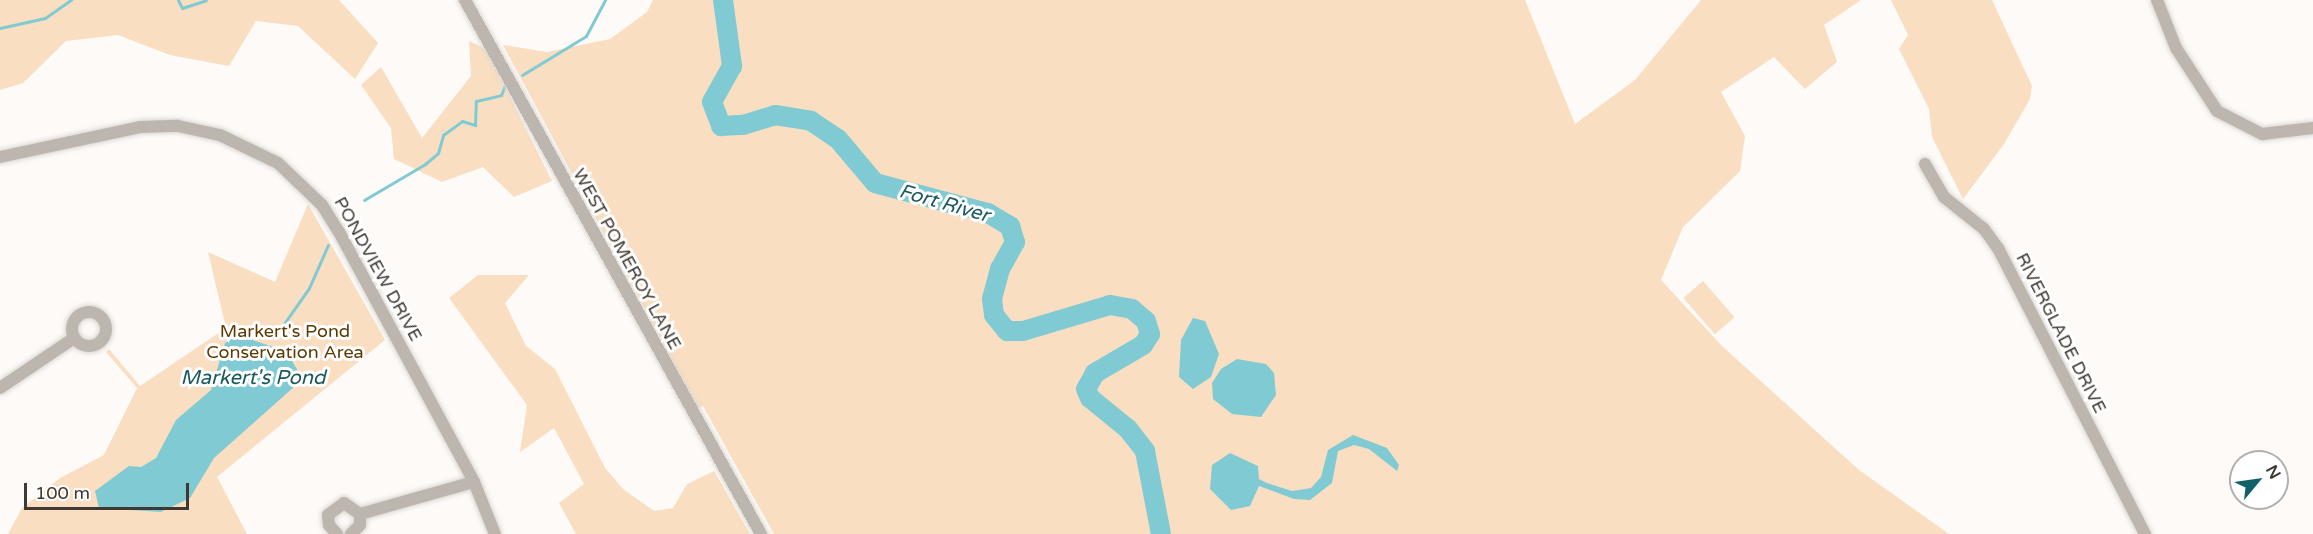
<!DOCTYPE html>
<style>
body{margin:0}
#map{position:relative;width:2313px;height:534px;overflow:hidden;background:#fdfaf7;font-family:"Varela Round",sans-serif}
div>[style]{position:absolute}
.green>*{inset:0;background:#f9dec1;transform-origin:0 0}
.water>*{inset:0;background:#80cad3}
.stream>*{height:3px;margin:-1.5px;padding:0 1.5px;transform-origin:1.5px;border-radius:1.5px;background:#80cad3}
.river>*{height:20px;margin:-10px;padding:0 10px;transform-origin:10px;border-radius:10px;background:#80cad3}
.roads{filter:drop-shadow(0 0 2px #dbd7d4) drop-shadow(0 0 2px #dbd7d4)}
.minor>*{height:12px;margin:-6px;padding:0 6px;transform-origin:6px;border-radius:6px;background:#bcb6af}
.minor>.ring{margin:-6px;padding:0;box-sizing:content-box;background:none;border:12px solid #bcb6af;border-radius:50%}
span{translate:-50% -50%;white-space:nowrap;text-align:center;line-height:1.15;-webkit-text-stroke:6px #fff;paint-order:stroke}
.street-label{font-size:18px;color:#3f3933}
.park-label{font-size:18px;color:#5d3800}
.water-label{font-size:20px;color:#19585f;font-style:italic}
.north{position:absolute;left:2229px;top:450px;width:60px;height:60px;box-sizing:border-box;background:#fff;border:2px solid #b2b0ad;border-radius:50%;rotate:61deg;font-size:16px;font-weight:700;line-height:24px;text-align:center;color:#3f3933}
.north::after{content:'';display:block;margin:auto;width:21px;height:27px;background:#116169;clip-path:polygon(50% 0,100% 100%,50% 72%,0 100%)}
.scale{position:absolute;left:24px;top:483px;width:165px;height:27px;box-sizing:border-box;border:3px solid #3f3933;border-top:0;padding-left:8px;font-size:18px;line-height:21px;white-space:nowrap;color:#3f3933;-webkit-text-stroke:4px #fff;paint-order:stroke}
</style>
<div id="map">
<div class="green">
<i style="clip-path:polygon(0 0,339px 0,378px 43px,355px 79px,298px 26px,256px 21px,229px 66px,170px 55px,118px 35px,66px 41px,23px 83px,0 90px)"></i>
<i style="clip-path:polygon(653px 0,1525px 0,1575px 124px,1635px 80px,1701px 0,1861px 0,1824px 25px,1837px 62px,1805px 89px,1774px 57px,1721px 92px,1745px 136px,1740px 171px,1683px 227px,1661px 280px,1722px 346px,1859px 470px,1949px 534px,774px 534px,703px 406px,698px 408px,503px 45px,547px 52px,610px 39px,647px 12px)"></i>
<i style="clip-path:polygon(1891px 0,1992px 0,2032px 86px,2030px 99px,2004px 144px,1963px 199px,1932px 137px,1929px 109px,1899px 49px,1908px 35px)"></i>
<i style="clip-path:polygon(469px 41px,486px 49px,552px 181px,514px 197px,483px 167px,442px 182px,394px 159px,391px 128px,361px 85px,381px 67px,422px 138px,471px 76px)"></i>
<i style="clip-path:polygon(308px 204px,385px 340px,217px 477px,247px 534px,8px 534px,22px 508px,60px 478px,104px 455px,137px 388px,106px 352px,109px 349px,140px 386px,226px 328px,208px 252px,275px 282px)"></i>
<i style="clip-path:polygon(478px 275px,529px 275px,505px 303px,526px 346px,555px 369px,605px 468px,623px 489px,654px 511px,673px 508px,687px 484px,714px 471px,750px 534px,576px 534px,559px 503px,584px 484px,554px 428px,520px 452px,527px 405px,449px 298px)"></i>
<i style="left:1703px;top:281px;width:48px;height:26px;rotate:49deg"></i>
</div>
<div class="water">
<i style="clip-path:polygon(1193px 318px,1205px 321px,1219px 354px,1211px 377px,1193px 389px,1179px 377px,1181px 340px)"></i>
<i style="clip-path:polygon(238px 335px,273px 347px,292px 361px,298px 371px,295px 386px,214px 458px,190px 498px,161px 512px,99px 508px,95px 491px,129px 466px,141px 467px,156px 458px,176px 420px,211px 390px,225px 343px)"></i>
<i style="clip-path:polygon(1237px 359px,1266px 364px,1274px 373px,1276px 395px,1261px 417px,1232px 414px,1213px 399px,1212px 383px,1221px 369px)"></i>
<i style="clip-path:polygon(1353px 435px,1387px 448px,1399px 465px,1397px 471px,1369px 449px,1354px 445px,1338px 451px,1332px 483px,1310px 500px,1294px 499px,1259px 486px,1250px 506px,1231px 510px,1210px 489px,1212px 465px,1230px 453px,1258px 466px,1259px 479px,1267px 483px,1292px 491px,1311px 488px,1321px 477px,1328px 450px)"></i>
</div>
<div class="stream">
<i style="left:178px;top:0;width:9px;rotate:63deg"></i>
<i style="left:182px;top:8px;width:25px;rotate:-18deg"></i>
<i style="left:0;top:28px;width:46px;rotate:-12.5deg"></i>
<i style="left:45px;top:18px;width:32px;rotate:-35deg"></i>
<i style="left:522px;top:75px;width:75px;rotate:-31.4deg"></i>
<i style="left:586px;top:36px;width:41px;rotate:-62.2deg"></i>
<i style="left:364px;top:200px;width:71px;rotate:-30.5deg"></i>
<i style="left:425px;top:164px;width:17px;rotate:-40deg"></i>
<i style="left:438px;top:153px;width:19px;rotate:-74deg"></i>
<i style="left:443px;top:135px;width:24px;rotate:-36deg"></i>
<i style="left:462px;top:121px;width:14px;rotate:17deg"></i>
<i style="left:475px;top:125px;width:24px;rotate:-88deg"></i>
<i style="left:476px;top:101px;width:26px;rotate:-13deg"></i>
<i style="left:501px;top:95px;width:11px;rotate:-68deg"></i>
<i style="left:276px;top:335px;width:57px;rotate:-54.9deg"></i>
<i style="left:309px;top:288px;width:47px;rotate:-66.2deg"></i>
</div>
<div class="river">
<i style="left:723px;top:0;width:67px;rotate:82.2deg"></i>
<i style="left:732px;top:66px;width:41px;rotate:119.1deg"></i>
<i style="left:712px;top:102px;width:26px;rotate:69deg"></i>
<i style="left:721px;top:126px;width:22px;rotate:-3deg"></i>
<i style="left:743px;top:125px;width:34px;rotate:-17deg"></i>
<i style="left:775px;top:115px;width:36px;rotate:9deg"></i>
<i style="left:811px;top:121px;width:32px;rotate:34deg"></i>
<i style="left:838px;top:139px;width:57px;rotate:49.9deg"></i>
<i style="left:875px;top:183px;width:117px;rotate:14.9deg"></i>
<i style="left:988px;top:213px;width:26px;rotate:31deg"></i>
<i style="left:1010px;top:226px;width:17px;rotate:73deg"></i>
<i style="left:1015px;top:242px;width:31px;rotate:119deg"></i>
<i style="left:1000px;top:269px;width:31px;rotate:105deg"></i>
<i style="left:992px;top:299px;width:16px;rotate:83deg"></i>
<i style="left:994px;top:315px;width:21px;rotate:51deg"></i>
<i style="left:1007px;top:331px;width:16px"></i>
<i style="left:1023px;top:331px;width:91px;rotate:-16.6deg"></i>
<i style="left:1110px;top:305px;width:22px;rotate:10deg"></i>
<i style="left:1132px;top:309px;width:18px;rotate:41deg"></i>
<i style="left:1146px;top:321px;width:14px;rotate:73deg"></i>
<i style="left:1150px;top:334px;width:13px;rotate:122deg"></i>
<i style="left:1143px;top:345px;width:56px;rotate:149.7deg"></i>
<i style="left:1095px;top:373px;width:18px;rotate:119deg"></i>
<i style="left:1086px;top:389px;width:10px;rotate:66deg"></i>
<i style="left:1090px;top:398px;width:49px;rotate:39.2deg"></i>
<i style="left:1128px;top:429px;width:28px;rotate:52deg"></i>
<i style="left:1145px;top:451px;width:85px;rotate:79.1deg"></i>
</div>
<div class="roads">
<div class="minor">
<i style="left:465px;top:0;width:611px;rotate:61deg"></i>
<i style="left:2157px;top:0;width:52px;rotate:68.4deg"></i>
<i style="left:2176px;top:48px;width:75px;rotate:56.9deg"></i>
<i style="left:2217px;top:111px;width:51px;rotate:27.1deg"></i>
<i style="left:2262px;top:134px;width:51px;rotate:-6.7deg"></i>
<i style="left:0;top:157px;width:143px;rotate:-12.1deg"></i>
<i style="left:140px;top:127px;width:38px;rotate:-2deg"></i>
<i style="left:178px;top:126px;width:43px;rotate:12.1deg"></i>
<i style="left:220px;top:135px;width:64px;rotate:25.8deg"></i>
<i style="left:278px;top:163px;width:61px;rotate:43.7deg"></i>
<i style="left:322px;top:205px;width:32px;rotate:58deg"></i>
<i style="left:339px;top:232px;width:284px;rotate:61.6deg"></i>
<i style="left:474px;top:482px;width:56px;rotate:68deg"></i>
<i style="left:1925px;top:164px;width:38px;rotate:60deg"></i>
<i style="left:1944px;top:197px;width:51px;rotate:38.7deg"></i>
<i style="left:1984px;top:229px;width:24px;rotate:54deg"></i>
<i style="left:1998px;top:248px;width:322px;rotate:62.8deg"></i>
<i class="ring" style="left:72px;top:312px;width:22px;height:22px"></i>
<i style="left:0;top:388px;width:89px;rotate:-34deg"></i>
<i style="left:360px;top:514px;width:118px;rotate:-15.7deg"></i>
<i style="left:337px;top:534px;width:12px;rotate:-132deg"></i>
<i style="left:329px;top:525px;width:10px;rotate:-96deg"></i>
<i style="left:328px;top:515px;width:20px;rotate:-37deg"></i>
<i style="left:344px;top:503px;width:19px;rotate:35deg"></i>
<i style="left:360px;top:514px;width:11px;rotate:90deg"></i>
<i style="left:360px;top:525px;width:13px;rotate:135deg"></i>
</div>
</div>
<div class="street-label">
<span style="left:627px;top:259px;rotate:61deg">WEST POMEROY LANE</span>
<span style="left:378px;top:269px;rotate:61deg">PONDVIEW DRIVE</span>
<span style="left:2061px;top:333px;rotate:63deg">RIVERGLADE DRIVE</span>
</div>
<div class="park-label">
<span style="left:285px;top:342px">Markert's Pond<br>Conservation Area</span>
</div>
<div class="water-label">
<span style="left:944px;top:204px;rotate:16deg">Fort River</span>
<span style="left:253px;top:378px">Markert's Pond</span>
</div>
<div class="north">N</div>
<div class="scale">100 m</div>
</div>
